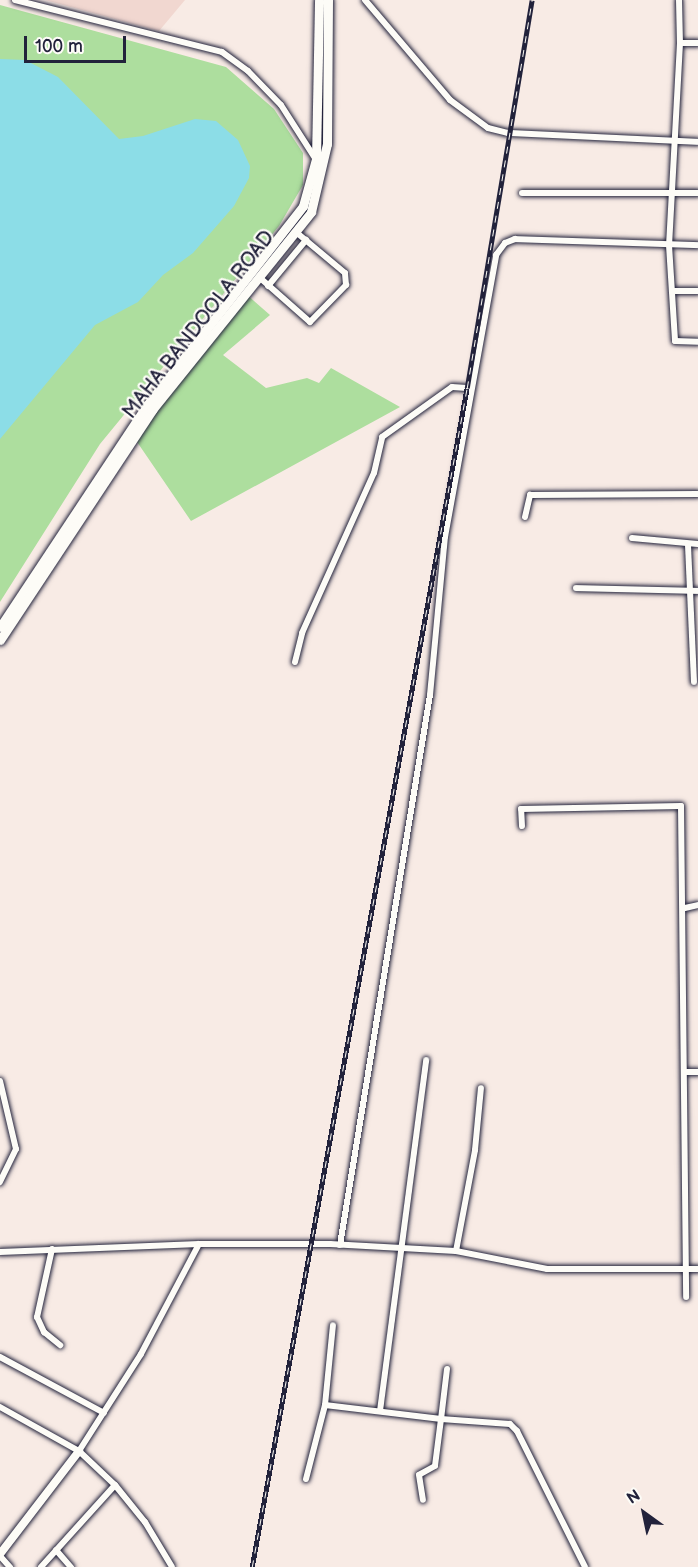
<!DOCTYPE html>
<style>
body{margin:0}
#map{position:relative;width:698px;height:1567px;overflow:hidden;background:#f8ebe5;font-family:"Balsamiq Sans",sans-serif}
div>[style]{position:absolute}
.built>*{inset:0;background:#f1d7d0}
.green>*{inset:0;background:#adde9e}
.water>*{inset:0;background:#8cdde7}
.roads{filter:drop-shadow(0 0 2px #22223b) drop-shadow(0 0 2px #22223b)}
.minor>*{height:6px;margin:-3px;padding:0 3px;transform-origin:3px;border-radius:3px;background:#fdfcf7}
.tertiary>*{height:8px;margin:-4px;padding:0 4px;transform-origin:4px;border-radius:4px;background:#fdfcf7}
.secondary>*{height:9px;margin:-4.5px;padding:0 4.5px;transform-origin:4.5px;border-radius:4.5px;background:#fdfcf7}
.rail>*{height:4.5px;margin-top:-2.25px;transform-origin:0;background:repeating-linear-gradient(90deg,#fdfcf7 0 7px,#22223b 0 14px);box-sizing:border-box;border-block:2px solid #22223b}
span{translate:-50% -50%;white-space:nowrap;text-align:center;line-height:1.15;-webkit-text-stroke:4.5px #fdfcf7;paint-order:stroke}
.street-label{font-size:20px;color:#22223b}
.north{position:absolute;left:614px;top:1483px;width:60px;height:60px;-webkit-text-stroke:4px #fdfcf7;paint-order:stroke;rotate:327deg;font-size:16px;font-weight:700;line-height:24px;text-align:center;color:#22223b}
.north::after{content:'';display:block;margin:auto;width:21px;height:27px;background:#22223b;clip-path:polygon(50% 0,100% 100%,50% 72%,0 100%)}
.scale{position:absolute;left:24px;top:36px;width:102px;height:27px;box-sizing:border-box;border:3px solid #22223b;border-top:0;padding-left:8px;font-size:18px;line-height:21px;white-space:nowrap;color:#22223b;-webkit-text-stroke:4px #fdfcf7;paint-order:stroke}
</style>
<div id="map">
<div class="built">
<i style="clip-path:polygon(45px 0,185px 0,159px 31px)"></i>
</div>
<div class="green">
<i style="clip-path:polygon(0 5px,226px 67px,274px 109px,303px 153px,303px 185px,279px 226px,100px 444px,0 602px)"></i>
<i style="clip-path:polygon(245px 293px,270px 315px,223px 355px,266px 388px,307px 378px,319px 383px,331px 368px,400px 407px,191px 521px,133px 436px)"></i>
</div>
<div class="water">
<i style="clip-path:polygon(0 59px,25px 60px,58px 77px,119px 139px,143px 136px,195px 119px,216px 121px,238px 140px,250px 166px,249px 178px,234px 206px,193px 253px,163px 275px,138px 302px,95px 325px,0 439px)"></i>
</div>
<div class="roads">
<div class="minor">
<i style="left:15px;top:0;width:213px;rotate:14.1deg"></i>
<i style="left:222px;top:52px;width:32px;rotate:36deg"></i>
<i style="left:248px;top:71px;width:47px;rotate:45.9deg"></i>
<i style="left:281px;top:105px;width:63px;rotate:57.3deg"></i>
<i style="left:365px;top:0;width:131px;rotate:49.6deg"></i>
<i style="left:450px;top:100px;width:47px;rotate:36.4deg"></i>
<i style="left:488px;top:128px;width:21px;rotate:14deg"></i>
<i style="left:508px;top:133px;width:190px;rotate:2.7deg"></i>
<i style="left:679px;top:0;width:43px;rotate:88.7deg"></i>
<i style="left:680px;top:43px;width:202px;rotate:93.1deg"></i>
<i style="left:669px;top:245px;width:96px;rotate:86.4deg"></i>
<i style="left:675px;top:341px;width:23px;rotate:2deg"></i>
<i style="left:680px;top:43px;width:18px"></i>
<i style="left:522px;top:193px;width:176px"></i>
<i style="left:259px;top:277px;width:68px;rotate:41.4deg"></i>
<i style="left:310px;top:322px;width:52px;rotate:-45.8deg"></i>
<i style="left:346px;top:285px;width:12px;rotate:-95deg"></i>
<i style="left:345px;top:273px;width:64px;rotate:-140.1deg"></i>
<i style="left:268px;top:286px;width:60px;rotate:-50.4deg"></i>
<i style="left:674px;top:291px;width:24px"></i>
<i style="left:525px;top:517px;width:23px;rotate:-77deg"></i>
<i style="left:530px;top:495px;width:168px;rotate:-0.3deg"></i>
<i style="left:632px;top:538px;width:66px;rotate:5.2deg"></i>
<i style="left:688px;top:545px;width:137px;rotate:87.5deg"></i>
<i style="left:576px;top:588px;width:122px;rotate:1.4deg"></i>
<i style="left:295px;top:662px;width:30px;rotate:-76deg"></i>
<i style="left:302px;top:633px;width:175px;rotate:-65.8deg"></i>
<i style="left:374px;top:473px;width:37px;rotate:-77deg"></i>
<i style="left:382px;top:437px;width:86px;rotate:-35.5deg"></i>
<i style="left:452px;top:387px;width:15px;rotate:4deg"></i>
<i style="left:522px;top:826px;width:17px;rotate:-93deg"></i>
<i style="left:521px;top:809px;width:160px;rotate:-1.1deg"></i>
<i style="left:681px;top:806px;width:491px;rotate:89.4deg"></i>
<i style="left:685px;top:908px;width:13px;rotate:-13deg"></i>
<i style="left:686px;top:1072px;width:12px"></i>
<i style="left:0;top:1081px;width:70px;rotate:76.8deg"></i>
<i style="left:16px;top:1149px;width:37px;rotate:116deg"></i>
<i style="left:340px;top:1245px;width:557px;rotate:-80.71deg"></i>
<i style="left:430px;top:695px;width:159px;rotate:-84.6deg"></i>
<i style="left:445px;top:537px;width:287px;rotate:-79.7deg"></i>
<i style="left:496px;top:255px;width:15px;rotate:-53deg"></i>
<i style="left:505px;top:243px;width:11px;rotate:-22deg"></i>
<i style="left:515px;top:239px;width:183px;rotate:1.9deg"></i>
<i style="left:52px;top:1249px;width:70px;rotate:102.4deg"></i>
<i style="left:37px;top:1317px;width:17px;rotate:65deg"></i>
<i style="left:44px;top:1332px;width:21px;rotate:39deg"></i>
<i style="left:456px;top:1251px;width:103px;rotate:-79.3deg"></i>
<i style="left:475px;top:1150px;width:62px;rotate:-84.5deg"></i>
<i style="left:0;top:1252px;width:199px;rotate:-2.3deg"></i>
<i style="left:199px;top:1244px;width:131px"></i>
<i style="left:330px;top:1244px;width:126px;rotate:3.2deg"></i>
<i style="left:456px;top:1251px;width:93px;rotate:11.2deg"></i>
<i style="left:547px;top:1269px;width:151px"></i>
<i style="left:0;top:1357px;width:118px;rotate:28.3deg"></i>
<i style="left:447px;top:1369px;width:50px;rotate:96.8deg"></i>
<i style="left:441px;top:1419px;width:69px;rotate:4.1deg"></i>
<i style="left:510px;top:1424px;width:10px;rotate:45deg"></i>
<i style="left:517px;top:1431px;width:152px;rotate:63.4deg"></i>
<i style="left:325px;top:1405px;width:117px;rotate:6.9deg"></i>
<i style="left:441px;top:1419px;width:47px;rotate:97.3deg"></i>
<i style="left:435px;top:1466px;width:18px;rotate:151deg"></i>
<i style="left:419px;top:1475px;width:25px;rotate:81deg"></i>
<i style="left:0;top:1407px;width:90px;rotate:29.1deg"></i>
<i style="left:79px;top:1451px;width:50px;rotate:43.4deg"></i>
<i style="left:115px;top:1485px;width:48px;rotate:51deg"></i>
<i style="left:145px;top:1522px;width:52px;rotate:59deg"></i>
<i style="left:380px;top:1411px;width:354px;rotate:-82.5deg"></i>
<i style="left:79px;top:1451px;width:115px;rotate:-57.4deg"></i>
<i style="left:141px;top:1354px;width:124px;rotate:-62.2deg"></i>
<i style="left:306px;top:1479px;width:76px;rotate:-75.6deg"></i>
<i style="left:325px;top:1405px;width:80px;rotate:-84.3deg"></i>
<i style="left:56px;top:1550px;width:23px;rotate:49deg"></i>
<i style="left:0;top:1556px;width:15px;rotate:48deg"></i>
<i style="left:41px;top:1567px;width:110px;rotate:-47.9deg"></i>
</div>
<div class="tertiary">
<i style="left:0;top:1554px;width:130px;rotate:-52.5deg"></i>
</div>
<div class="secondary">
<i style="left:0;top:627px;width:266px;rotate:-56.5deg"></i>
<i style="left:147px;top:405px;width:253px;rotate:-51.9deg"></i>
<i style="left:303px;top:206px;width:49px;rotate:-74.5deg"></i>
<i style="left:316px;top:159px;width:159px;rotate:-88.9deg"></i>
<i style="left:0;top:640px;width:276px;rotate:-56.5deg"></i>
<i style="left:152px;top:410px;width:254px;rotate:-51.2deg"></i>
<i style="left:311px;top:212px;width:70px;rotate:-76.8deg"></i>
<i style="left:327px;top:144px;width:144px;rotate:-89.6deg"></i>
</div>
</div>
<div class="rail">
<i style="left:252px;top:1567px;width:1198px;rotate:-79.67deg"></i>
<i style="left:467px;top:388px;width:393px;rotate:-80.5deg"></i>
</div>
<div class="street-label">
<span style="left:199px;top:325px;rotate:-52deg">MAHA BANDOOLA ROAD</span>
</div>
<div class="north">N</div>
<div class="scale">100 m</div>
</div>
